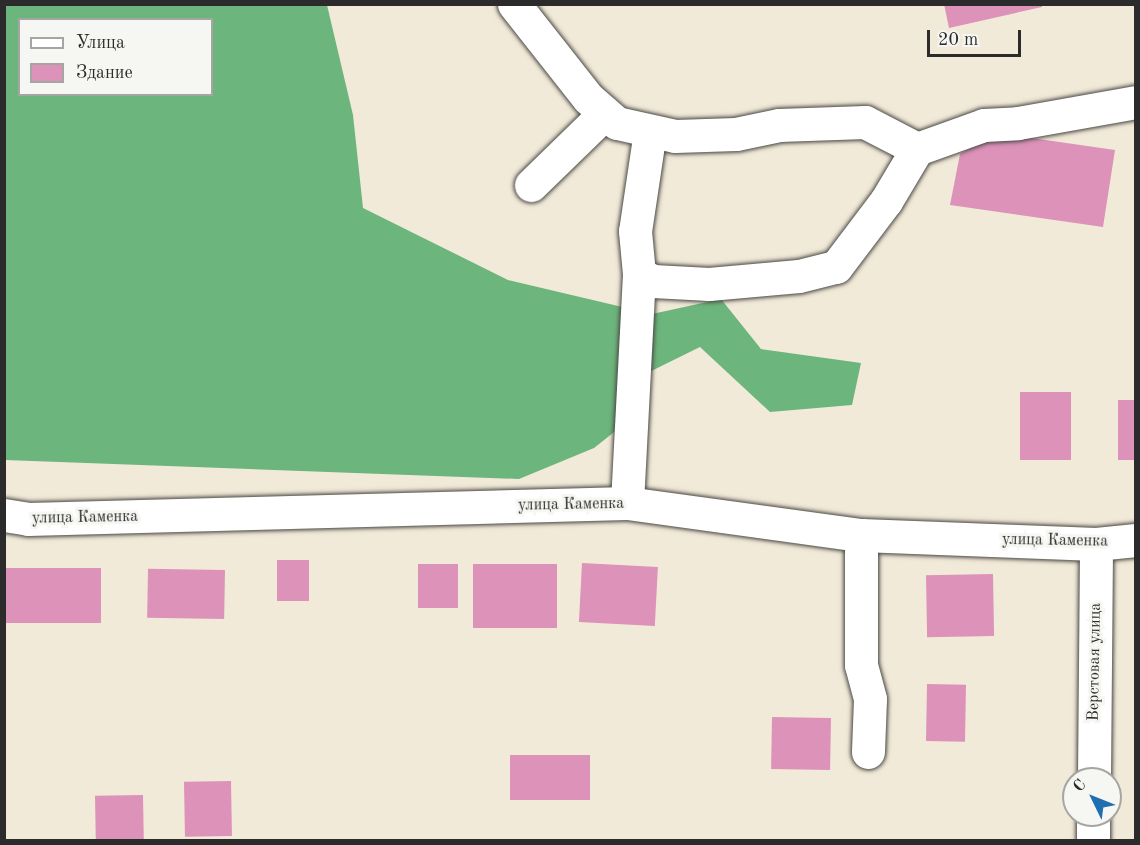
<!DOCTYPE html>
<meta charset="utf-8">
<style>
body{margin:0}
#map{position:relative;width:1140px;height:845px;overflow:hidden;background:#f2ead8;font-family:"Old Standard TT",serif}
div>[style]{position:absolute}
.forest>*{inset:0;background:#6cb57c}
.building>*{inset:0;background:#dd92b9;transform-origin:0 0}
.roads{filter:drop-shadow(0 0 2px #494845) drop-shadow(0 0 2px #494845)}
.minor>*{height:33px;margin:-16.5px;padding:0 16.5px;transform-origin:16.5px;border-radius:16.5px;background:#fff}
span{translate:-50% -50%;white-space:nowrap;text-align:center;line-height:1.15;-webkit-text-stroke:6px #f6f6f2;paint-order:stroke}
.street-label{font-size:16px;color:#2b2b2b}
.frame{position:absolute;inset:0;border:6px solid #2b2b2b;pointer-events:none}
.legend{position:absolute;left:18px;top:18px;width:195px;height:78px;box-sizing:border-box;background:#f6f6f2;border:2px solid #a5a5a2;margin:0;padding:8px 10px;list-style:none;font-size:18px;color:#2b2b2b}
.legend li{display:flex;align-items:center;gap:12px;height:30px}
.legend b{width:30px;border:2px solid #a5a5a2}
.north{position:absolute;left:1062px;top:767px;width:60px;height:60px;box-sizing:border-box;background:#f6f6f2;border:2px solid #a5a5a2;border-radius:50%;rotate:313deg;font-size:16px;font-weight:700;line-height:24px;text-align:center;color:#2b2b2b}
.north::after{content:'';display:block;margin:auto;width:21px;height:27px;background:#1f6fb2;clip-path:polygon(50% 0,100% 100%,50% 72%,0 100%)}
.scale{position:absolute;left:927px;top:30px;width:94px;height:27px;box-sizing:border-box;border:3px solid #2b2b2b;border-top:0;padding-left:8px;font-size:18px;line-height:21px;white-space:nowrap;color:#2b2b2b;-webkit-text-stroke:4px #f6f6f2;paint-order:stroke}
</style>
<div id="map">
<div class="forest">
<i style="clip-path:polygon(evenodd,5px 5px,327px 5px,353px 115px,363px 208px,508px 280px,652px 314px,721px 299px,761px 349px,861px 363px,852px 405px,770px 412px,700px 347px,633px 380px,642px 410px,594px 448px,519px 479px,5px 460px,5px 5px,20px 20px,212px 20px,212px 94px,20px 94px,20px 20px)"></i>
</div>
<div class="building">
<i style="clip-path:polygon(944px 4px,1042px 4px,1042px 7px,949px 28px)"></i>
<i style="clip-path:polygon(997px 133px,1115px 150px,1103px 227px,950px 205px,960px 154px)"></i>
<i style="left:1020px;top:392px;width:51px;height:68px"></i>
<i style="left:1118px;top:400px;width:18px;height:60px"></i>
<i style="left:309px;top:560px;width:41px;height:32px;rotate:90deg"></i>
<i style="left:582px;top:563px;width:76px;height:59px;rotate:3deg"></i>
<i style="left:458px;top:564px;width:44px;height:40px;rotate:90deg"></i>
<i style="left:473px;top:564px;width:84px;height:64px"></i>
<i style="left:4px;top:568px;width:97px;height:55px"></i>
<i style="left:225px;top:570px;width:49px;height:77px;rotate:91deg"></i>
<i style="left:993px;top:574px;width:62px;height:67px;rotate:89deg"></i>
<i style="left:927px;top:684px;width:39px;height:57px;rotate:1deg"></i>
<i style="left:772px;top:717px;width:59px;height:52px;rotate:1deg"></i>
<i style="left:510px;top:755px;width:80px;height:45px"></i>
<i style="left:231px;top:781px;width:55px;height:47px;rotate:89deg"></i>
<i style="left:143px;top:795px;width:45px;height:48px;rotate:89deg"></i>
</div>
<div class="roads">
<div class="minor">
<i style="left:514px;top:4px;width:120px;rotate:51.8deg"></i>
<i style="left:588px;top:98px;width:38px;rotate:41deg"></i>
<i style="left:617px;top:123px;width:59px;rotate:12.6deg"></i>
<i style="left:675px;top:136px;width:61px;rotate:-1.9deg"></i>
<i style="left:736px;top:134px;width:44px;rotate:-11.8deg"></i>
<i style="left:779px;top:125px;width:86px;rotate:-2deg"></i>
<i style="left:865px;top:122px;width:59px;rotate:27.4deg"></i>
<i style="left:650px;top:131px;width:101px;rotate:98.5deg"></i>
<i style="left:635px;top:231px;width:43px;rotate:84.7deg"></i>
<i style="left:639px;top:274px;width:16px;rotate:27deg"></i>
<i style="left:653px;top:281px;width:56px;rotate:3.1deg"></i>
<i style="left:709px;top:284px;width:90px;rotate:-5.1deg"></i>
<i style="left:799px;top:276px;width:38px;rotate:-14deg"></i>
<i style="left:836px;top:267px;width:83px;rotate:-52.9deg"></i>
<i style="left:886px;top:201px;width:61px;rotate:-59.2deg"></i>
<i style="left:917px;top:149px;width:71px;rotate:-19.7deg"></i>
<i style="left:984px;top:125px;width:34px;rotate:-3deg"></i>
<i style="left:1018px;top:123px;width:120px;rotate:-10.1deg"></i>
<i style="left:531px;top:185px;width:103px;rotate:-44.2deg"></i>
<i style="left:627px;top:503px;width:229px;rotate:-87deg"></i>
<i style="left:4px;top:515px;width:24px;rotate:9deg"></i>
<i style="left:28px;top:519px;width:599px;rotate:-1.53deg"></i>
<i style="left:627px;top:503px;width:236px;rotate:7.8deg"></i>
<i style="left:861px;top:535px;width:235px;rotate:2.2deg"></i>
<i style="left:1096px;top:544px;width:40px;rotate:-5.7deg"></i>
<i style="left:861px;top:535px;width:130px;rotate:90deg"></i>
<i style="left:861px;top:665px;width:35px;rotate:75deg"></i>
<i style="left:870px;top:699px;width:53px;rotate:92.2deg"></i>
<i style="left:1094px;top:779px;width:235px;rotate:-89.5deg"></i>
<i style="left:1093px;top:840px;width:25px;rotate:-90deg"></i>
</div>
</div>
<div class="street-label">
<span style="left:571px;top:505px;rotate:-1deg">улица Каменка</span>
<span style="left:85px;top:518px;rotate:-1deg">улица Каменка</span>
<span style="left:1055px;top:541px;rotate:1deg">улица Каменка</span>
<span style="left:1095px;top:662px;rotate:-89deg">Верстовая улица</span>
</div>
<div class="frame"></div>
<ul class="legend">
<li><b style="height:8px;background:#fff"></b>Улица</li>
<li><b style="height:16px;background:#dd92b9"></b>Здание</li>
</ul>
<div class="north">С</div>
<div class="scale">20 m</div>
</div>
